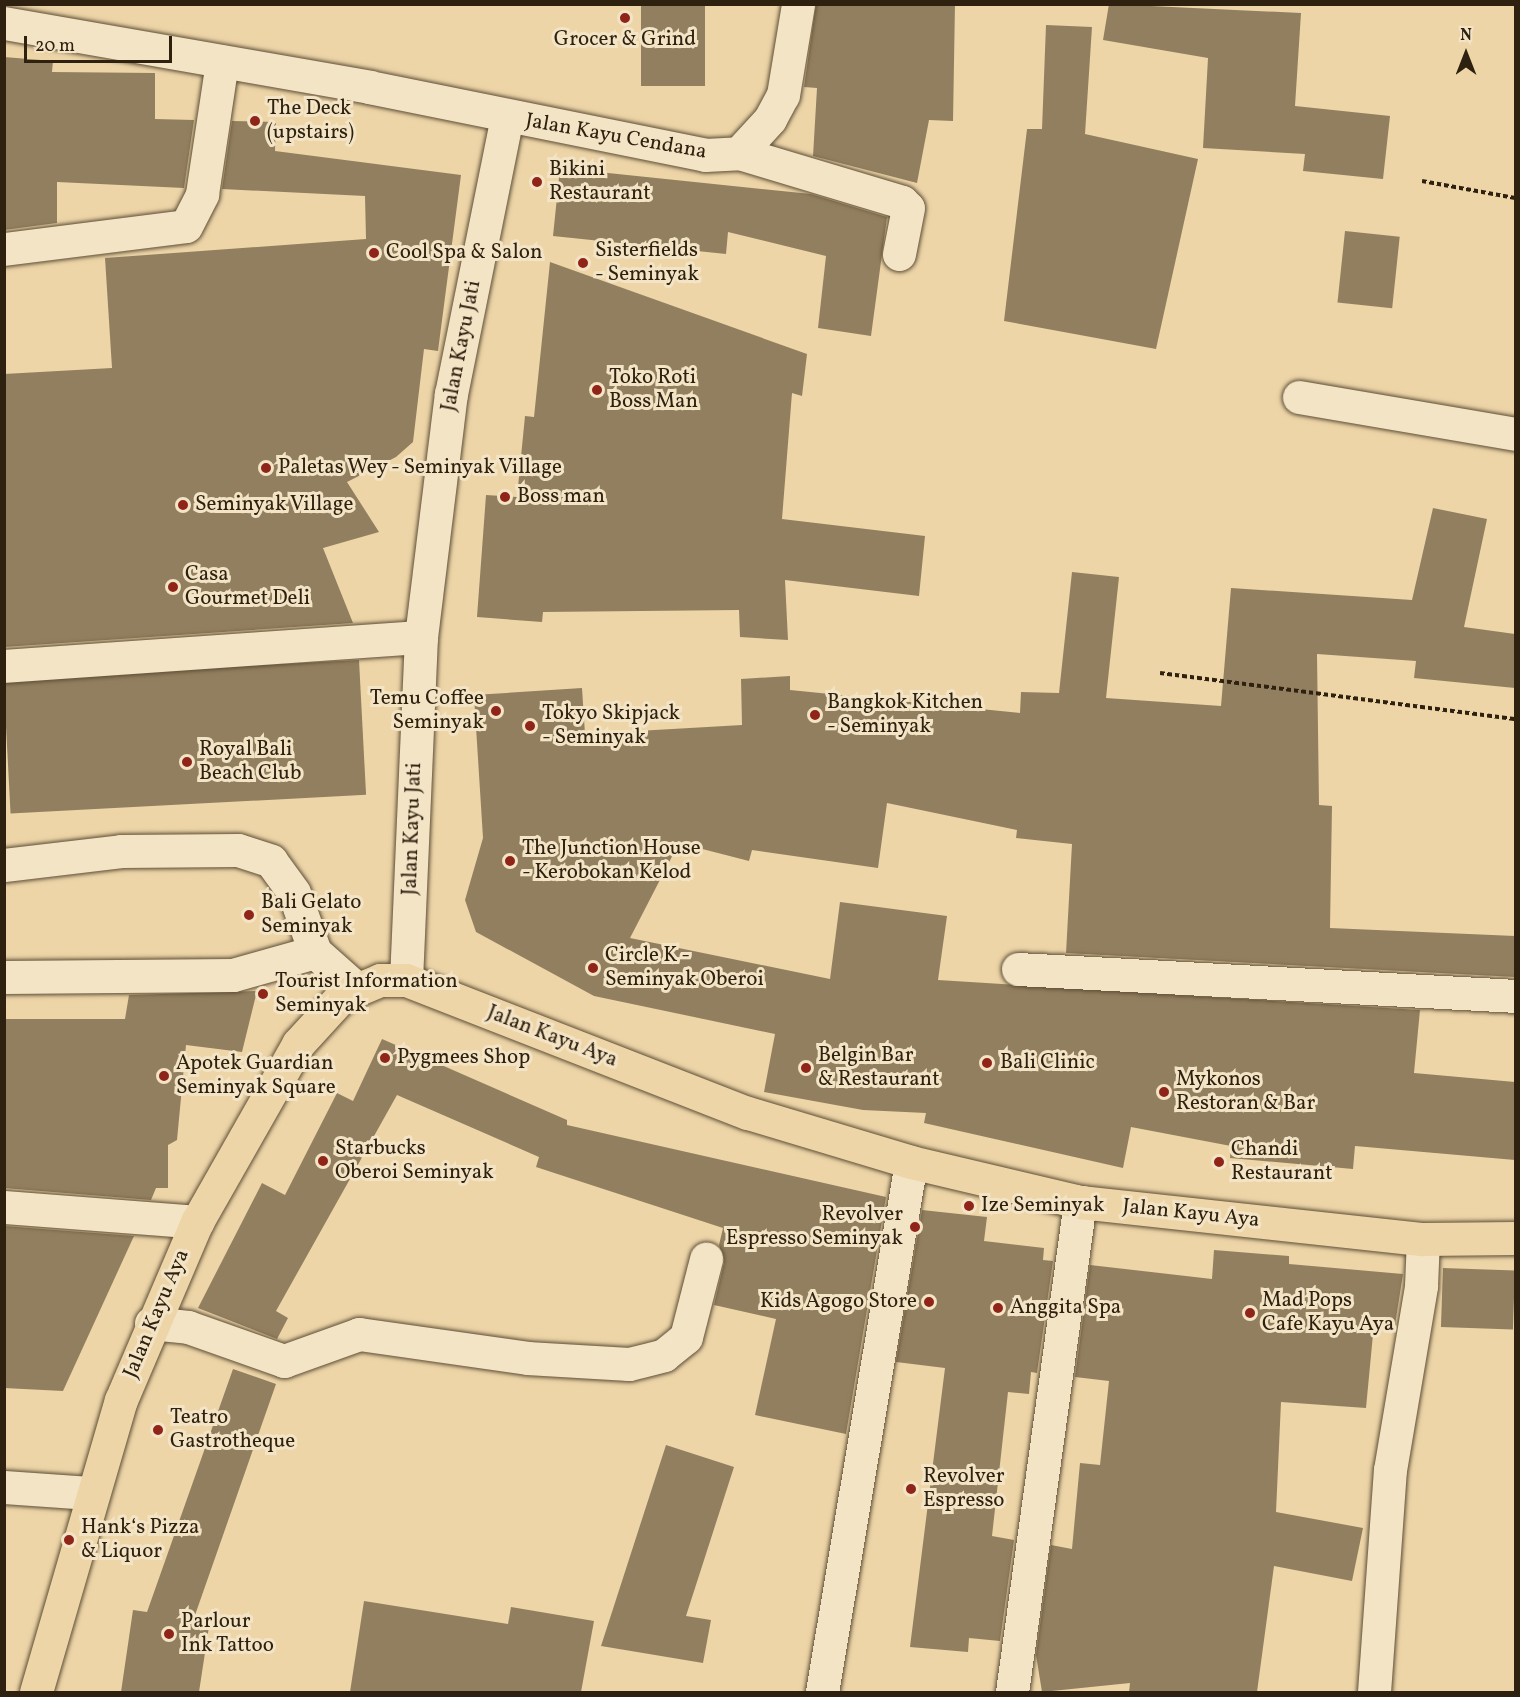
<!DOCTYPE html>
<meta charset="utf-8">
<style>
body{margin:0}
#map{position:relative;width:1520px;height:1697px;overflow:hidden;background:#edd5a8;font-family:Vollkorn,serif}
div>[style]{position:absolute}
.building>*{inset:0;background:#927f5f;transform-origin:0 0}
.path>*{height:4px;margin-top:-2px;transform-origin:0;background:repeating-linear-gradient(90deg,#2f2110 0 4.5px,transparent 0 7.5px)}
.roads{filter:drop-shadow(0 0 2px #5e4e36) drop-shadow(0 0 2px #5e4e36)}
.minor>*{height:33px;margin:-16.5px;padding:0 16.5px;transform-origin:16.5px;border-radius:16.5px;background:#f3e4c6}
.major>*{height:33px;margin:-16.5px;padding:0 16.5px;transform-origin:16.5px;border-radius:16.5px;background:#edd5a8}
.dots>*{width:16px;height:16px;translate:-50% -50%;box-sizing:border-box;border:3px solid #f3e4c6;border-radius:50%}
span{translate:-50% -50%;white-space:nowrap;text-align:center;line-height:1.15;-webkit-text-stroke:6px #f3e4c6;paint-order:stroke}
.poi-label{font-size:21px;color:#2f2110}
.left{translate:0 -50%;text-align:left}
.right{translate:-100% -50%;text-align:right}
.street-label{font-size:21px;color:#2f2110}
.frame{position:absolute;inset:0;border:6px solid #2f2110;pointer-events:none}
.north{position:absolute;left:1436px;top:24px;width:60px;height:60px;-webkit-text-stroke:4px #f3e4c6;paint-order:stroke;rotate:0deg;font-size:16px;font-weight:700;line-height:24px;text-align:center;color:#2f2110}
.north::after{content:'';display:block;margin:auto;width:21px;height:27px;background:#2f2110;clip-path:polygon(50% 0,100% 100%,50% 72%,0 100%)}
.scale{position:absolute;left:24px;top:36px;width:148px;height:27px;box-sizing:border-box;border:3px solid #2f2110;border-top:0;padding-left:8px;font-size:18px;line-height:21px;white-space:nowrap;color:#2f2110;-webkit-text-stroke:4px #f3e4c6;paint-order:stroke}
</style>
<div id="map">
<div class="building">
<i style="left:641px;top:4px;width:64px;height:82px"></i>
<i style="clip-path:polygon(816px 4px,955px 4px,953px 121px,929px 120px,917px 183px,813px 156px,817px 88px,804px 87px)"></i>
<i style="clip-path:polygon(1109px 4px,1301px 13px,1295px 106px,1390px 116px,1383px 179px,1303px 171px,1305px 154px,1203px 148px,1208px 58px,1103px 40px)"></i>
<i style="clip-path:polygon(1046px 25px,1092px 27px,1085px 134px,1198px 159px,1156px 349px,1004px 321px,1027px 129px,1042px 129px)"></i>
<i style="clip-path:polygon(4px 57px,53px 61px,52px 72px,155px 73px,155px 119px,194px 120px,184px 188px,57px 182px,57px 223px,4px 230px)"></i>
<i style="clip-path:polygon(232px 121px,276px 122px,275px 151px,461px 175px,438px 351px,424px 349px,413px 442px,396px 457px,347px 482px,379px 532px,323px 548px,353px 623px,4px 647px,4px 374px,112px 368px,105px 258px,366px 239px,365px 196px,222px 189px)"></i>
<i style="clip-path:polygon(560px 168px,811px 194px,887px 217px,871px 336px,818px 328px,826px 256px,728px 232px,726px 254px,553px 236px)"></i>
<i style="left:1345px;top:231px;width:55px;height:72px;rotate:6deg"></i>
<i style="clip-path:polygon(550px 262px,807px 354px,802px 396px,792px 393px,782px 519px,925px 536px,919px 596px,785px 580px,788px 640px,740px 637px,739px 610px,543px 612px,542px 622px,477px 617px,486px 495px,517px 497px,525px 416px,534px 417px)"></i>
<i style="clip-path:polygon(1433px 508px,1487px 519px,1464px 627px,1515px 634px,1515px 688px,1414px 678px,1416px 661px,1317px 654px,1319px 805px,1332px 806px,1330px 928px,1515px 936px,1515px 977px,1066px 953px,1072px 844px,1016px 838px,1017px 830px,887px 803px,878px 868px,752px 850px,749px 861px,679px 843px,630px 938px,830px 979px,840px 902px,947px 916px,938px 980px,1420px 1010px,1414px 1073px,1515px 1082px,1515px 1160px,1355px 1146px,1353px 1169px,1230px 1158px,1231px 1146px,1131px 1127px,1123px 1168px,924px 1123px,926px 1113px,863px 1110px,764px 1092px,775px 1034px,594px 996px,476px 932px,465px 900px,483px 838px,474px 695px,582px 688px,585px 734px,742px 725px,741px 679px,790px 676px,790px 690px,1020px 713px,1021px 692px,1059px 693px,1072px 572px,1119px 577px,1106px 698px,1221px 706px,1231px 588px,1412px 600px)"></i>
<i style="left:359px;top:660px;width:135px;height:356px;rotate:87deg"></i>
<i style="clip-path:polygon(257px 991px,242px 1052px,186px 1045px,177px 1140px,168px 1145px,168px 1188px,156px 1188px,151px 1200px,4px 1188px,4px 1019px,125px 1019px,129px 995px)"></i>
<i style="clip-path:polygon(382px 1039px,567px 1120px,567px 1125px,886px 1197px,846px 1434px,755px 1415px,776px 1319px,714px 1305px,724px 1263px,719px 1245px,723px 1228px,536px 1167px,539px 1157px,397px 1095px,276px 1311px,288px 1318px,277px 1339px,198px 1308px,262px 1183px,285px 1195px,337px 1093px,353px 1101px)"></i>
<i style="clip-path:polygon(922px 1210px,987px 1217px,984px 1241px,1044px 1248px,1043px 1260px,1053px 1261px,1037px 1373px,1031px 1372px,1029px 1394px,1008px 1392px,992px 1536px,1014px 1540px,1000px 1641px,969px 1638px,968px 1652px,910px 1647px,945px 1368px,896px 1362px)"></i>
<i style="clip-path:polygon(4px 1226px,134px 1236px,63px 1391px,4px 1388px)"></i>
<i style="clip-path:polygon(1214px 1250px,1289px 1256px,1289px 1264px,1403px 1274px,1395px 1325px,1374px 1324px,1366px 1408px,1281px 1402px,1276px 1512px,1363px 1528px,1352px 1581px,1274px 1566px,1257px 1692px,1129px 1692px,1130px 1683px,1042px 1692px,1036px 1655px,1051px 1545px,1072px 1549px,1080px 1463px,1100px 1465px,1109px 1381px,1075px 1377px,1090px 1265px,1212px 1279px)"></i>
<i style="left:1443px;top:1268px;width:72px;height:59px;rotate:2deg"></i>
<i style="clip-path:polygon(233px 1369px,276px 1384px,194px 1618px,210px 1620px,199px 1692px,121px 1692px,133px 1610px,147px 1612px)"></i>
<i style="clip-path:polygon(666px 1445px,734px 1467px,686px 1616px,711px 1620px,703px 1663px,601px 1646px)"></i>
<i style="clip-path:polygon(364px 1601px,508px 1624px,511px 1607px,594px 1621px,581px 1692px,350px 1692px)"></i>
</div>
<div class="path">
<i style="left:1422px;top:181px;width:96px;rotate:10.3deg"></i>
<i style="left:1160px;top:673px;width:359px;rotate:7.4deg"></i>
</div>
<div class="roads">
<div class="minor">
<i style="left:4px;top:23px;width:371px;rotate:9.9deg"></i>
<i style="left:369px;top:87px;width:343px;rotate:11.4deg"></i>
<i style="left:705px;top:155px;width:34px;rotate:-3deg"></i>
<i style="left:739px;top:153px;width:46px;rotate:-47.6deg"></i>
<i style="left:770px;top:119px;width:27px;rotate:-62deg"></i>
<i style="left:783px;top:95px;width:92px;rotate:-80.6deg"></i>
<i style="left:739px;top:153px;width:170px;rotate:16.7deg"></i>
<i style="left:902px;top:202px;width:8px;rotate:45deg"></i>
<i style="left:908px;top:208px;width:47px;rotate:101.1deg"></i>
<i style="left:4px;top:249px;width:183px;rotate:-7.2deg"></i>
<i style="left:186px;top:226px;width:36px;rotate:-63deg"></i>
<i style="left:202px;top:194px;width:134px;rotate:-81.4deg"></i>
<i style="left:1299px;top:397px;width:220px;rotate:9.7deg"></i>
<i style="left:4px;top:666px;width:418px;rotate:-4deg"></i>
<i style="left:4px;top:865px;width:118px;rotate:-6.8deg"></i>
<i style="left:121px;top:851px;width:117px;rotate:-0.5deg"></i>
<i style="left:238px;top:850px;width:35px;rotate:18deg"></i>
<i style="left:271px;top:861px;width:39px;rotate:54deg"></i>
<i style="left:294px;top:893px;width:63px;rotate:70.4deg"></i>
<i style="left:315px;top:952px;width:56px;rotate:41.4deg"></i>
<i style="left:1018px;top:969px;width:499px;rotate:3.1deg"></i>
<i style="left:4px;top:977px;width:229px;rotate:-0.5deg"></i>
<i style="left:233px;top:975px;width:85px;rotate:-15.7deg"></i>
<i style="left:406px;top:980px;width:343px;rotate:-87.5deg"></i>
<i style="left:421px;top:637px;width:245px;rotate:-83deg"></i>
<i style="left:451px;top:394px;width:283px;rotate:-78.6deg"></i>
<i style="left:4px;top:1207px;width:194px;rotate:4.4deg"></i>
<i style="left:151px;top:1323px;width:37px;rotate:6deg"></i>
<i style="left:188px;top:1327px;width:102px;rotate:19.5deg"></i>
<i style="left:284px;top:1361px;width:80px;rotate:-19.8deg"></i>
<i style="left:359px;top:1334px;width:170px;rotate:8.1deg"></i>
<i style="left:527px;top:1358px;width:102px;rotate:3.4deg"></i>
<i style="left:629px;top:1364px;width:36px;rotate:-14deg"></i>
<i style="left:664px;top:1355px;width:28px;rotate:-39deg"></i>
<i style="left:686px;top:1337px;width:81px;rotate:-75.6deg"></i>
<i style="left:4px;top:1487px;width:86px;rotate:4deg"></i>
<i style="left:822px;top:1692px;width:537px;rotate:-80.47deg"></i>
<i style="left:1012px;top:1692px;width:495px;rotate:-82.1deg"></i>
<i style="left:1374px;top:1692px;width:223px;rotate:-85.9deg"></i>
<i style="left:1390px;top:1470px;width:187px;rotate:-80.4deg"></i>
<i style="left:1421px;top:1286px;width:47px;rotate:-87.6deg"></i>
</div>
<div class="major">
<i style="left:36px;top:1692px;width:304px;rotate:-73.8deg"></i>
<i style="left:121px;top:1400px;width:194px;rotate:-66.9deg"></i>
<i style="left:197px;top:1222px;width:205px;rotate:-60.4deg"></i>
<i style="left:298px;top:1044px;width:65px;rotate:-47.5deg"></i>
<i style="left:342px;top:996px;width:41px;rotate:-22.8deg"></i>
<i style="left:380px;top:980px;width:26px"></i>
<i style="left:406px;top:980px;width:367px;rotate:21.3deg"></i>
<i style="left:748px;top:1113px;width:170px;rotate:16.7deg"></i>
<i style="left:911px;top:1162px;width:174px;rotate:13.3deg"></i>
<i style="left:1080px;top:1202px;width:345px;rotate:6.2deg"></i>
<i style="left:1423px;top:1239px;width:93px;rotate:-0.6deg"></i>
</div>
</div>
<div class="dots">
<i style="left:625px;top:18px;background:#8f2418"></i>
<i style="left:255px;top:121px;background:#8f2418"></i>
<i style="left:537px;top:182px;background:#8f2418"></i>
<i style="left:374px;top:253px;background:#8f2418"></i>
<i style="left:583px;top:263px;background:#8f2418"></i>
<i style="left:597px;top:390px;background:#8f2418"></i>
<i style="left:266px;top:468px;background:#8f2418"></i>
<i style="left:505px;top:497px;background:#8f2418"></i>
<i style="left:183px;top:505px;background:#8f2418"></i>
<i style="left:173px;top:587px;background:#8f2418"></i>
<i style="left:496px;top:711px;background:#8f2418"></i>
<i style="left:815px;top:715px;background:#8f2418"></i>
<i style="left:530px;top:726px;background:#8f2418"></i>
<i style="left:187px;top:762px;background:#8f2418"></i>
<i style="left:510px;top:861px;background:#8f2418"></i>
<i style="left:249px;top:915px;background:#8f2418"></i>
<i style="left:593px;top:968px;background:#8f2418"></i>
<i style="left:263px;top:994px;background:#8f2418"></i>
<i style="left:385px;top:1058px;background:#8f2418"></i>
<i style="left:987px;top:1063px;background:#8f2418"></i>
<i style="left:806px;top:1068px;background:#8f2418"></i>
<i style="left:164px;top:1076px;background:#8f2418"></i>
<i style="left:1164px;top:1092px;background:#8f2418"></i>
<i style="left:323px;top:1161px;background:#8f2418"></i>
<i style="left:1219px;top:1162px;background:#8f2418"></i>
<i style="left:969px;top:1206px;background:#8f2418"></i>
<i style="left:915px;top:1227px;background:#8f2418"></i>
<i style="left:929px;top:1302px;background:#8f2418"></i>
<i style="left:998px;top:1308px;background:#8f2418"></i>
<i style="left:1250px;top:1313px;background:#8f2418"></i>
<i style="left:158px;top:1430px;background:#8f2418"></i>
<i style="left:911px;top:1489px;background:#8f2418"></i>
<i style="left:69px;top:1540px;background:#8f2418"></i>
<i style="left:169px;top:1634px;background:#8f2418"></i>
</div>
<div class="poi-label">
<span style="left:625px;top:40px">Grocer &amp; Grind</span>
<span class="left" style="left:267px;top:121px">The Deck<br>(upstairs)</span>
<span class="left" style="left:549px;top:182px">Bikini<br>Restaurant</span>
<span class="left" style="left:595px;top:263px">Sisterfields<br>- Seminyak</span>
<span class="left" style="left:386px;top:253px">Cool Spa &amp; Salon</span>
<span class="left" style="left:609px;top:390px">Toko Roti<br>Boss Man</span>
<span class="left" style="left:278px;top:468px">Paletas Wey - Seminyak Village</span>
<span class="left" style="left:517px;top:497px">Boss man</span>
<span class="left" style="left:195px;top:505px">Seminyak Village</span>
<span class="left" style="left:185px;top:587px">Casa<br>Gourmet Deli</span>
<span class="right" style="left:484px;top:711px">Temu Coffee<br>Seminyak</span>
<span class="left" style="left:827px;top:715px">Bangkok Kitchen<br>- Seminyak</span>
<span class="left" style="left:542px;top:726px">Tokyo Skipjack<br>- Seminyak</span>
<span class="left" style="left:199px;top:762px">Royal Bali<br>Beach Club</span>
<span class="left" style="left:522px;top:861px">The Junction House<br>- Kerobokan Kelod</span>
<span class="left" style="left:261px;top:915px">Bali Gelato<br>Seminyak</span>
<span class="left" style="left:605px;top:968px">Circle K -<br>Seminyak Oberoi</span>
<span class="left" style="left:275px;top:994px">Tourist Information<br>Seminyak</span>
<span class="left" style="left:818px;top:1068px">Belgin Bar<br>&amp; Restaurant</span>
<span class="left" style="left:397px;top:1058px">Pygmees Shop</span>
<span class="left" style="left:1000px;top:1063px">Bali Clinic</span>
<span class="left" style="left:176px;top:1076px">Apotek Guardian<br>Seminyak Square</span>
<span class="left" style="left:1176px;top:1092px">Mykonos<br>Restoran &amp; Bar</span>
<span class="left" style="left:335px;top:1161px">Starbucks<br>Oberoi Seminyak</span>
<span class="left" style="left:1231px;top:1162px">Chandi<br>Restaurant</span>
<span class="left" style="left:981px;top:1206px">Ize Seminyak</span>
<span class="right" style="left:903px;top:1227px">Revolver<br>Espresso Seminyak</span>
<span class="left" style="left:1262px;top:1313px">Mad Pops<br>Cafe Kayu Aya</span>
<span class="right" style="left:917px;top:1302px">Kids Agogo Store</span>
<span class="left" style="left:1010px;top:1308px">Anggita Spa</span>
<span class="left" style="left:170px;top:1430px">Teatro<br>Gastrotheque</span>
<span class="left" style="left:923px;top:1489px">Revolver<br>Espresso</span>
<span class="left" style="left:81px;top:1540px">Hank‘s Pizza<br>&amp; Liquor</span>
<span class="left" style="left:181px;top:1634px">Parlour<br>Ink Tattoo</span>
</div>
<div class="street-label">
<span style="left:616px;top:137px;rotate:10deg">Jalan Kayu Cendana</span>
<span style="left:462px;top:346px;rotate:-79deg">Jalan Kayu Jati</span>
<span style="left:413px;top:829px;rotate:-88deg">Jalan Kayu Jati</span>
<span style="left:552px;top:1037px;rotate:21deg">Jalan Kayu Aya</span>
<span style="left:1191px;top:1214px;rotate:6deg">Jalan Kayu Aya</span>
<span style="left:157px;top:1314px;rotate:-67deg">Jalan Kayu Aya</span>
</div>
<div class="frame"></div>
<div class="north">N</div>
<div class="scale">20 m</div>
</div>
